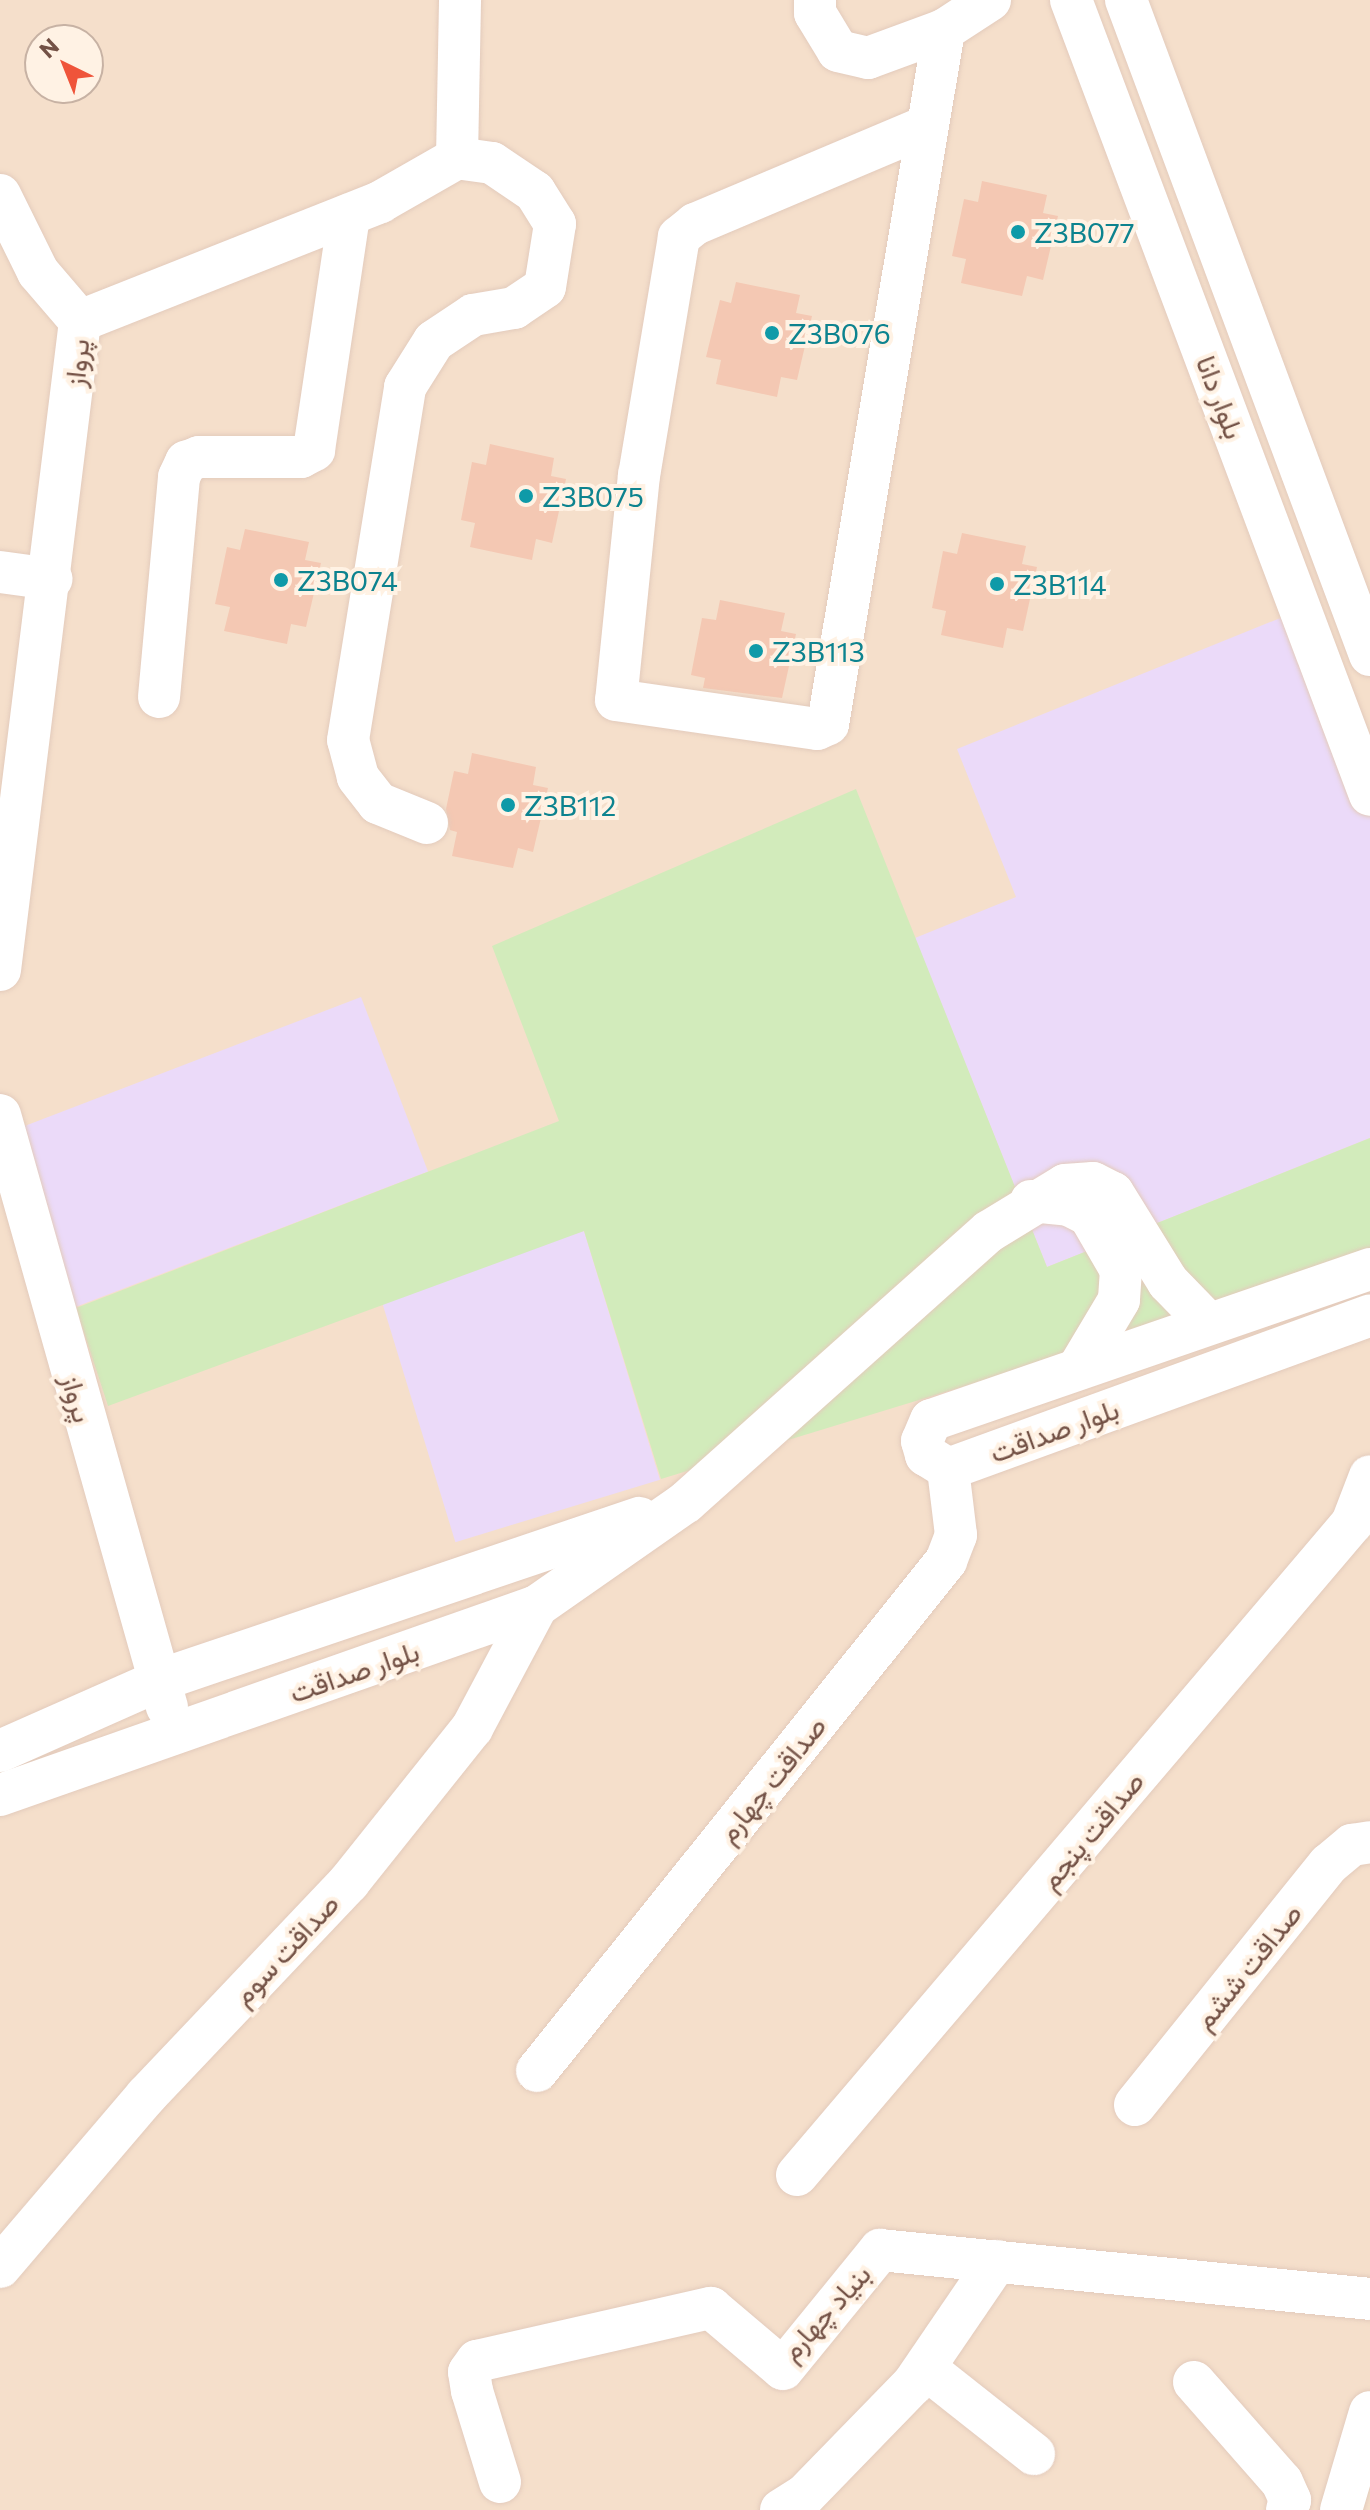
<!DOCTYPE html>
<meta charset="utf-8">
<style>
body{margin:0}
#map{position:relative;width:1370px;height:2510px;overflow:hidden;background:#fdeedd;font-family:Commissioner,Vazirmatn,sans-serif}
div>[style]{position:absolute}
.residential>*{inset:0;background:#f5dfcb}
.education>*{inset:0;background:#ebdaf9;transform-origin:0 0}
.green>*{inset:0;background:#d2ebbb}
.building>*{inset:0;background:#f4c8b3}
.roads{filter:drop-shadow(0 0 2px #e3cbbc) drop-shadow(0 0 2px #e3cbbc)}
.minor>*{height:42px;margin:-21px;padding:0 21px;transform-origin:21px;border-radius:21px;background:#fff}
.dots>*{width:22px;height:22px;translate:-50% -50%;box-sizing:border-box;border:4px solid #fff2e4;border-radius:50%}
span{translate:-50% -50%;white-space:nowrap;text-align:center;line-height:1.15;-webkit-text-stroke:8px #fff2e4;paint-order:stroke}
.culture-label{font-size:28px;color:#0d838f}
.left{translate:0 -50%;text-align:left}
.street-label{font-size:28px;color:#735145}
.north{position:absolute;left:24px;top:24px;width:80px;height:80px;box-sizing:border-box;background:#fff2e4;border:2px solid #c7b2a4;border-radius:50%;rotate:317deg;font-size:22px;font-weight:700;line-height:32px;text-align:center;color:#735145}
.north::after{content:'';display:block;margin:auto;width:28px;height:36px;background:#ef543a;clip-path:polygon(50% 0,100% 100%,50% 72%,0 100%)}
</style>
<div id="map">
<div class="residential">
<i style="clip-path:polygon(evenodd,0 0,1370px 0,1370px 2510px,0 2510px,0 0,40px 40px,88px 40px,88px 88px,40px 88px,40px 40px)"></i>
</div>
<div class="education">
<i style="clip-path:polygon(1295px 612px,1370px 799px,1370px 1138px,1047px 1267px,915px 938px,1016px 897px,957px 749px)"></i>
<i style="left:361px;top:997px;width:187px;height:377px;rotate:69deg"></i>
<i style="left:584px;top:1231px;width:260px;height:214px;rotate:73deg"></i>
</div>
<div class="green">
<i style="clip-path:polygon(856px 789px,1047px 1267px,1370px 1138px,1370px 1262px,661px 1479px,584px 1231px,108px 1406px,76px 1308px,559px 1121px,492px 946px)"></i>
</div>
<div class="building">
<i style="clip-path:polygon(982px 181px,1047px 195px,1043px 213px,1058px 216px,1043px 280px,1027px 276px,1022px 296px,961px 283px,966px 259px,952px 256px,959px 223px,964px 199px,978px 202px)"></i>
<i style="clip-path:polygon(736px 282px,800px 295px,796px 313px,812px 316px,797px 380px,781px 377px,777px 397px,716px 384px,721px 360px,706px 357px,720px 300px,731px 303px)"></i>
<i style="clip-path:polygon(490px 444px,554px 458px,551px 476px,566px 479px,552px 543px,536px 539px,532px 560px,470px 547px,475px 523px,461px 520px,472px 462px,486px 465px)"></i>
<i style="clip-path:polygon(245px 529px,309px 542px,305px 560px,321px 563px,306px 627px,291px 624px,287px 644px,224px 631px,230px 607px,215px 604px,227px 547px,240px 550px)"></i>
<i style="clip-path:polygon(962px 533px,1026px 546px,1022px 564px,1037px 567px,1023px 631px,1007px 628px,1003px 648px,941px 635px,946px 611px,932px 608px,943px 551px,957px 554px)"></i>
<i style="clip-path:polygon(720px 600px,785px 613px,781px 631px,796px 634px,782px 698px,703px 688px,705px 678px,691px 675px,702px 618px,716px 620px)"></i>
<i style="clip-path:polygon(472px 753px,536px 767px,533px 785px,548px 788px,533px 852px,518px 848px,513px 868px,452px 856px,457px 832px,450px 830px,446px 809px,454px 771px,468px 774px)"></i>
</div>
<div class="roads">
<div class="minor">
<i style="left:815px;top:0;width:13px;rotate:90deg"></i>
<i style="left:815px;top:13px;width:44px;rotate:58.8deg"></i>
<i style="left:838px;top:51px;width:31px;rotate:13deg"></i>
<i style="left:868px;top:58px;width:81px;rotate:-20.2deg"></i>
<i style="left:944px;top:30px;width:55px;rotate:-33.1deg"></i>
<i style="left:1071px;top:0;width:849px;rotate:69.39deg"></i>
<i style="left:1126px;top:0;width:699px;rotate:69.57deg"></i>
<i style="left:927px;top:126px;width:252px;rotate:157.1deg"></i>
<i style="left:695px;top:224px;width:21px;rotate:141deg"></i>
<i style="left:679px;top:237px;width:241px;rotate:99.5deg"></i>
<i style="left:639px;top:475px;width:226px;rotate:95.8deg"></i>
<i style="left:616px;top:700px;width:203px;rotate:8.2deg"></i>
<i style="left:817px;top:729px;width:12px;rotate:-24deg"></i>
<i style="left:828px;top:724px;width:704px;rotate:-80.51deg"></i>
<i style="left:0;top:195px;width:86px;rotate:63.7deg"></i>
<i style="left:38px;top:272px;width:65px;rotate:49.4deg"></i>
<i style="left:0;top:572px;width:52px;rotate:7.7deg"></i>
<i style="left:159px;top:697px;width:221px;rotate:-84.8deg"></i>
<i style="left:179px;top:477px;width:17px;rotate:-65deg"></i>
<i style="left:186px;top:462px;width:14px;rotate:-21deg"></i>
<i style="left:199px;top:457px;width:102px"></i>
<i style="left:301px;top:457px;width:15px;rotate:-28deg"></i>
<i style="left:314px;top:450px;width:238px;rotate:-81.5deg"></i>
<i style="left:427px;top:823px;width:53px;rotate:-157.8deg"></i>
<i style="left:378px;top:803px;width:33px;rotate:-128deg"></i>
<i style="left:358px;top:777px;width:38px;rotate:-105deg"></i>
<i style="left:348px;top:740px;width:358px;rotate:-80.8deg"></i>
<i style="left:405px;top:387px;width:54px;rotate:-57.8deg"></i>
<i style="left:434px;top:341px;width:47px;rotate:-33.7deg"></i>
<i style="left:473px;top:315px;width:42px;rotate:-9.7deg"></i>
<i style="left:514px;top:308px;width:37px;rotate:-34deg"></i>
<i style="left:545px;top:287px;width:64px;rotate:-81deg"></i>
<i style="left:555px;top:224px;width:38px;rotate:-122deg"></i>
<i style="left:535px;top:192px;width:52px;rotate:-146deg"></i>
<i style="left:492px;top:163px;width:35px;rotate:-172deg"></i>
<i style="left:0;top:970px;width:654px;rotate:-82.97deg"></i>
<i style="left:80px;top:321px;width:323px;rotate:-21.6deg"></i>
<i style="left:380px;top:202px;width:89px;rotate:-29.7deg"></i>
<i style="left:457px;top:158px;width:158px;rotate:-88.9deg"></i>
<i style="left:0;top:1115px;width:615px;rotate:74.25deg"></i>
<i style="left:1031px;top:1201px;width:38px;rotate:6deg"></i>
<i style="left:1069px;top:1205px;width:22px;rotate:27deg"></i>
<i style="left:1089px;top:1215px;width:64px;rotate:59.8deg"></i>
<i style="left:1121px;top:1270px;width:30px;rotate:94deg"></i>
<i style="left:1119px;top:1300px;width:78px;rotate:120.8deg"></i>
<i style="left:1370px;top:1269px;width:464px;rotate:161deg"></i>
<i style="left:931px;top:1420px;width:23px;rotate:113deg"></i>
<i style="left:922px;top:1441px;width:15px;rotate:74deg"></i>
<i style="left:926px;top:1455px;width:26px;rotate:32deg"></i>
<i style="left:948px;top:1469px;width:449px;rotate:-20deg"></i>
<i style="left:0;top:1751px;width:175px;rotate:-23.9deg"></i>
<i style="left:160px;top:1680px;width:506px;rotate:-18.69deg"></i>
<i style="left:0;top:1795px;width:569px;rotate:-19.39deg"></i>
<i style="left:537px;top:1606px;width:182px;rotate:-34.9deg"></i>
<i style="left:686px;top:1502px;width:405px;rotate:-41.8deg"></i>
<i style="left:988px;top:1232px;width:90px;rotate:-31.4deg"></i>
<i style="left:1065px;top:1185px;width:28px;rotate:-4deg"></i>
<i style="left:1093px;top:1183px;width:22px;rotate:27deg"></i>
<i style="left:1113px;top:1193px;width:105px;rotate:58.3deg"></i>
<i style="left:1168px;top:1282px;width:56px;rotate:45.7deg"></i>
<i style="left:537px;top:2071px;width:654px;rotate:-51.27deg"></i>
<i style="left:946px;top:1561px;width:28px;rotate:-69deg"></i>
<i style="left:956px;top:1535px;width:66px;rotate:-96.9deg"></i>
<i style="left:1135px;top:2105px;width:309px;rotate:-51.2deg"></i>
<i style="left:1329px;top:1864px;width:30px;rotate:-40deg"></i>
<i style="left:1352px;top:1845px;width:18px;rotate:-9deg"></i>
<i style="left:797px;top:2175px;width:856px;rotate:-49.59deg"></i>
<i style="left:1352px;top:1523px;width:50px;rotate:-69deg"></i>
<i style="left:0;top:2267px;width:225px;rotate:-49.5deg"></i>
<i style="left:146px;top:2096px;width:295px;rotate:-46.5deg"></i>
<i style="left:349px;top:1882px;width:197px;rotate:-51.4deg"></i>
<i style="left:472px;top:1728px;width:138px;rotate:-62deg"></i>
<i style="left:925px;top:2368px;width:139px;rotate:38.3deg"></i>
<i style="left:1194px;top:2382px;width:133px;rotate:48.7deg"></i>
<i style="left:1282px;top:2482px;width:20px;rotate:66deg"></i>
<i style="left:1290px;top:2500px;width:10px;rotate:107deg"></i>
<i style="left:500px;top:2482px;width:95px;rotate:-107.1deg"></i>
<i style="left:472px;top:2391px;width:19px;rotate:-99deg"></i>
<i style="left:469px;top:2372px;width:14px;rotate:-54deg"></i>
<i style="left:477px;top:2361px;width:240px;rotate:-12.8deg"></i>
<i style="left:711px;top:2308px;width:94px;rotate:40.3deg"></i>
<i style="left:783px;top:2369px;width:154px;rotate:-50.8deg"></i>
<i style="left:880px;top:2250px;width:492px;rotate:5.7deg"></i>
<i style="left:781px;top:2510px;width:28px;rotate:-32deg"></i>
<i style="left:805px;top:2495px;width:155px;rotate:-45.8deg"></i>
<i style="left:913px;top:2384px;width:149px;rotate:-55.7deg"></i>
<i style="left:1341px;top:2510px;width:102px;rotate:-73.5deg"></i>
</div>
</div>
<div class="dots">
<i style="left:1018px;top:232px;background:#0f9aa8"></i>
<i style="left:772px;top:333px;background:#0f9aa8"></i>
<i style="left:526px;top:496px;background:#0f9aa8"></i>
<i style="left:281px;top:580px;background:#0f9aa8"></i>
<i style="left:997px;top:584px;background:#0f9aa8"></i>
<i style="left:756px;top:651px;background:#0f9aa8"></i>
<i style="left:508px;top:805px;background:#0f9aa8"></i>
</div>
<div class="culture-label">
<span class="left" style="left:1034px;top:232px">Z3B077</span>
<span class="left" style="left:788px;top:333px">Z3B076</span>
<span class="left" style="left:542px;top:496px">Z3B075</span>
<span class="left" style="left:297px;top:580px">Z3B074</span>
<span class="left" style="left:1013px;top:584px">Z3B114</span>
<span class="left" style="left:772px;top:651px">Z3B113</span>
<span class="left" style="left:524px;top:805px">Z3B112</span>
</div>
<div class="street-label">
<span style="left:76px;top:363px;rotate:-84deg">پرواز</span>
<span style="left:1221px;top:397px;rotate:69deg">بلوار دانا</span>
<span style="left:78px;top:1398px;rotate:74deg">پرواز</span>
<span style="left:1054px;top:1430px;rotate:-20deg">بلوار صداقت</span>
<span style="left:354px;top:1671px;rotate:-19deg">بلوار صداقت</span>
<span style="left:771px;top:1779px;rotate:-51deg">صداقت چهارم</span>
<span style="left:1091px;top:1830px;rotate:-50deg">صداقت پنجم</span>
<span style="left:285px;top:1949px;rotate:-47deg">صداقت سوم</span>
<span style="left:1247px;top:1966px;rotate:-51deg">صداقت ششم</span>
<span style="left:825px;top:2312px;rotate:-48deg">بنیاد چهارم</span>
</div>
<div class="north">N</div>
</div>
